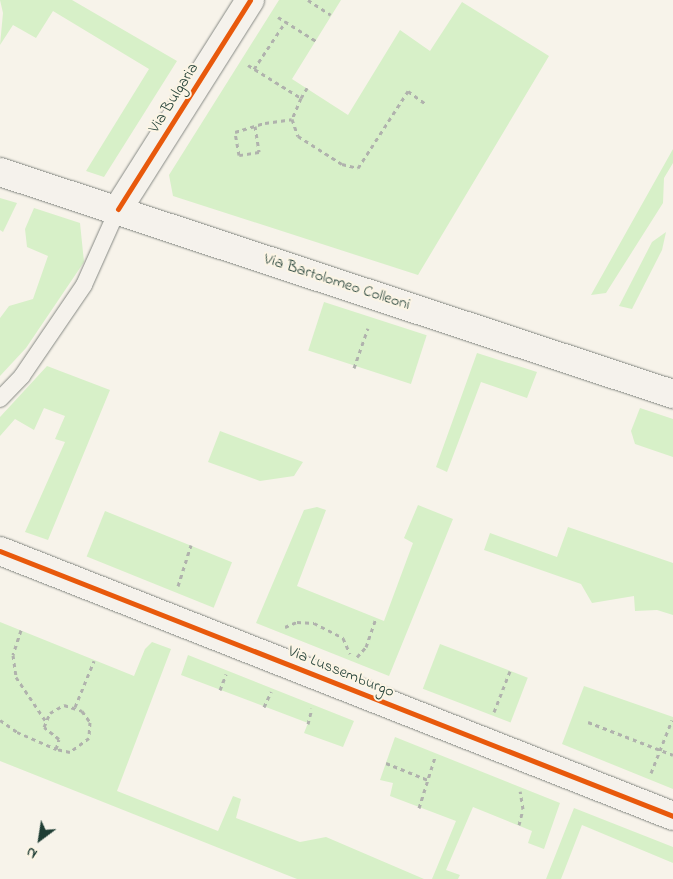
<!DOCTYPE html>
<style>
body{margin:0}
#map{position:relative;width:673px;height:879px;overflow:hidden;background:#f7f3ea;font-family:"Indie Flower",sans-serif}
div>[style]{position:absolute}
.green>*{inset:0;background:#d7f0c8;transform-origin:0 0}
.path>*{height:3px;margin-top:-1.5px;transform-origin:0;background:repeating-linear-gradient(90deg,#b0b2ad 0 4px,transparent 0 8px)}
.roads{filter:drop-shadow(0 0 1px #868984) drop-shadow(0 0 1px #868984)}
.service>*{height:16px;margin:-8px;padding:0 8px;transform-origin:8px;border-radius:8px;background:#f5f2ec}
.minor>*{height:28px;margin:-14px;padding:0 14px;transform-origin:14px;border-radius:14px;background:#f5f2ec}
.secondary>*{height:28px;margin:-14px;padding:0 14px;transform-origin:14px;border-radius:14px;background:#f5f2ec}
.cycleway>*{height:5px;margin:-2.5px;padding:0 2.5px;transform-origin:2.5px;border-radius:2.5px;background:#e8590c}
span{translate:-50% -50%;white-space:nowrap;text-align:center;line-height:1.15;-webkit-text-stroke:4px #fcf5e5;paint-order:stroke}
.street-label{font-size:16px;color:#1f3d34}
.north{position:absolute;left:15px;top:814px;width:50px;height:50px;-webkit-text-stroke:4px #fcf5e5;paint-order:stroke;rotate:211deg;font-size:14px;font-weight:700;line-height:20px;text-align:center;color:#1f3d34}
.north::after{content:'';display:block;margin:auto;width:18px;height:22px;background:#1f3d34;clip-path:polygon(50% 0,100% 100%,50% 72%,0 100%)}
</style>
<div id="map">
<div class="green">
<i style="clip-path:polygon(0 0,72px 0,177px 61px,104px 177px,86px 171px,149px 69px,53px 11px,36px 38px,13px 25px,0 45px,3px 13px)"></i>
<i style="clip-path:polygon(279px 0,341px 0,292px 79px,348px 115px,400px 30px,430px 51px,462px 2px,549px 56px,418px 275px,173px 196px,169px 175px)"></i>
<i style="clip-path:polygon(673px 149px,673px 163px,664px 178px,663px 203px,606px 293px,591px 295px)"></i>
<i style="clip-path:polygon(0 198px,17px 203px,3px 232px,0 230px)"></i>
<i style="clip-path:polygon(34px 208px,80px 223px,84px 262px,26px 348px,0 376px,0 318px,9px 306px,33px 299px,48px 256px,27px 247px,25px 229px)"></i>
<i style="clip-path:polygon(666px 232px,662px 250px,632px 309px,619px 306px,652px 242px)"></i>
<i style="left:324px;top:302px;width:108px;height:51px;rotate:18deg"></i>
<i style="clip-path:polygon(477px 353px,537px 372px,527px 398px,481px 382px,447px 472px,436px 467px)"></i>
<i style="clip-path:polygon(47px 366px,110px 390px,48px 540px,25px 532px,65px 442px,55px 439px,65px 416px,44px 408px,34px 430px,15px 419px,0 436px,0 417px)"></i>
<i style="clip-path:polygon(640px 408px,673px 419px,673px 457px,635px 444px,631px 431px)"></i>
<i style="clip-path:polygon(220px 431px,236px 437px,303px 462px,294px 476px,260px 481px,208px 462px)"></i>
<i style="clip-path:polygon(418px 505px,453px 519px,389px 676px,256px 623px,304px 510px,317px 507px,326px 510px,297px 586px,384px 621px,413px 543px,404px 538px)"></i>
<i style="left:105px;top:511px;width:137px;height:49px;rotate:22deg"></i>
<i style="clip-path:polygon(568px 527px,673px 563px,673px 615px,657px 610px,635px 611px,634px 596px,592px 603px,581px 584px,484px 550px,490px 533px,557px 557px)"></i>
<i style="clip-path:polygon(0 622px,134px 676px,145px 649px,152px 642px,171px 649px,117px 791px,218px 831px,233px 796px,241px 799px,236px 818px,300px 842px,326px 837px,424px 879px,297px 879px,0 761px)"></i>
<i style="left:440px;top:644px;width:94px;height:48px;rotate:21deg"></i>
<i style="clip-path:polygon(188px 655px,354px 721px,343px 747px,304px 733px,308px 723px,181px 675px)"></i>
<i style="clip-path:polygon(584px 686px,673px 717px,673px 789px,562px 744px)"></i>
<i style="clip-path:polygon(395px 737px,560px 803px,544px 849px,528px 843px,532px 831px,473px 807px,446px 870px,460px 875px,458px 879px,432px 879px,456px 821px,390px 796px,393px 783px,380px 780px)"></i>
<i style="clip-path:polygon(574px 808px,673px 847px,673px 863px,582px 825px,561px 879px,546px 879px)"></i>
</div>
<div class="path">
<i style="left:308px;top:0;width:27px;rotate:33deg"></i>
<i style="left:278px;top:17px;width:45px;rotate:32.3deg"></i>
<i style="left:248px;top:65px;width:62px;rotate:31.9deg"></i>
<i style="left:301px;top:98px;width:12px;rotate:-59deg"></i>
<i style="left:254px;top:69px;width:58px;rotate:-56.3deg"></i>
<i style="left:301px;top:98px;width:23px;rotate:113deg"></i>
<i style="left:292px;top:119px;width:18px;rotate:71deg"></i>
<i style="left:298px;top:136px;width:52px;rotate:32.5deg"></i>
<i style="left:342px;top:164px;width:16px;rotate:14deg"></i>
<i style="left:358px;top:168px;width:92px;rotate:-57deg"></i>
<i style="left:408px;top:91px;width:22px;rotate:36deg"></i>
<i style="left:255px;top:126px;width:26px;rotate:81deg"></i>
<i style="left:259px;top:152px;width:20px;rotate:171deg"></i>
<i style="left:239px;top:155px;width:23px;rotate:-100deg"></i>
<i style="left:235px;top:132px;width:31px;rotate:-17deg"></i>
<i style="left:265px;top:123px;width:27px;rotate:-8deg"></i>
<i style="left:354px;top:368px;width:42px;rotate:-70.7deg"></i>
<i style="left:178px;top:586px;width:43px;rotate:-72.4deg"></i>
<i style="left:285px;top:627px;width:13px;rotate:-23deg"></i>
<i style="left:297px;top:622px;width:17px;rotate:3deg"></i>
<i style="left:314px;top:623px;width:33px;rotate:27deg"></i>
<i style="left:343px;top:638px;width:17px;rotate:66deg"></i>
<i style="left:21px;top:630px;width:26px;rotate:108deg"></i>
<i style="left:13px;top:655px;width:22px;rotate:82deg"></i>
<i style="left:16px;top:677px;width:52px;rotate:56deg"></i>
<i style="left:357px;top:657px;width:13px;rotate:-48deg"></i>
<i style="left:366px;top:647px;width:31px;rotate:-71deg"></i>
<i style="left:220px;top:690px;width:17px;rotate:-69deg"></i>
<i style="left:64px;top:705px;width:19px;rotate:18deg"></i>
<i style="left:82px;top:711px;width:14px;rotate:54deg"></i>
<i style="left:90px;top:722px;width:16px;rotate:94deg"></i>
<i style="left:89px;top:738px;width:24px;rotate:144deg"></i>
<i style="left:70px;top:752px;width:14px;rotate:-168deg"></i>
<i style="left:56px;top:749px;width:10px;rotate:-73deg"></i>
<i style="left:59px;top:739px;width:19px;rotate:-141deg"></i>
<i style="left:44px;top:727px;width:15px;rotate:-67deg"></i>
<i style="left:50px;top:713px;width:16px;rotate:-30deg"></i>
<i style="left:75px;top:707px;width:50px;rotate:-67.6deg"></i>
<i style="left:264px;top:707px;width:17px;rotate:-65deg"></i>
<i style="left:494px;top:712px;width:44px;rotate:-68.7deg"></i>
<i style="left:0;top:720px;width:21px;rotate:35deg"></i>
<i style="left:17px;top:732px;width:43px;rotate:23.6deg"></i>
<i style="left:588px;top:722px;width:91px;rotate:21.2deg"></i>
<i style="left:308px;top:724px;width:16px;rotate:-76deg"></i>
<i style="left:386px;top:763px;width:45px;rotate:22deg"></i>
<i style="left:651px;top:773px;width:57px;rotate:-68.4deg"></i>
<i style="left:419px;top:808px;width:53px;rotate:-72.6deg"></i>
<i style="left:519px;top:825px;width:16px;rotate:-76deg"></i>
<i style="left:523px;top:809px;width:18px;rotate:-99deg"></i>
</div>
<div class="roads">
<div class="service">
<i style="left:0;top:399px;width:32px;rotate:-46deg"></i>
<i style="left:22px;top:376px;width:110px;rotate:-55.7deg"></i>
<i style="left:84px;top:285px;width:83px;rotate:-65.9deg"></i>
</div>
<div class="minor">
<i style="left:118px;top:209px;width:247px;rotate:-57.7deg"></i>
<i style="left:0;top:551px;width:723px;rotate:21.49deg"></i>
</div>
<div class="secondary">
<i style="left:0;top:172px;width:709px;rotate:18.26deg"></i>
</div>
</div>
<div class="cycleway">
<i style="left:118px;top:209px;width:247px;rotate:-57.7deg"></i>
<i style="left:0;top:551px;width:723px;rotate:21.49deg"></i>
</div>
<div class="street-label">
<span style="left:174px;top:98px;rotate:-58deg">Via Bulgaria</span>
<span style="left:337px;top:282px;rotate:18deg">Via Bartolomeo Colleoni</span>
<span style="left:341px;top:672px;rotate:22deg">Via Lussemburgo</span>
</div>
<div class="north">N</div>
</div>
